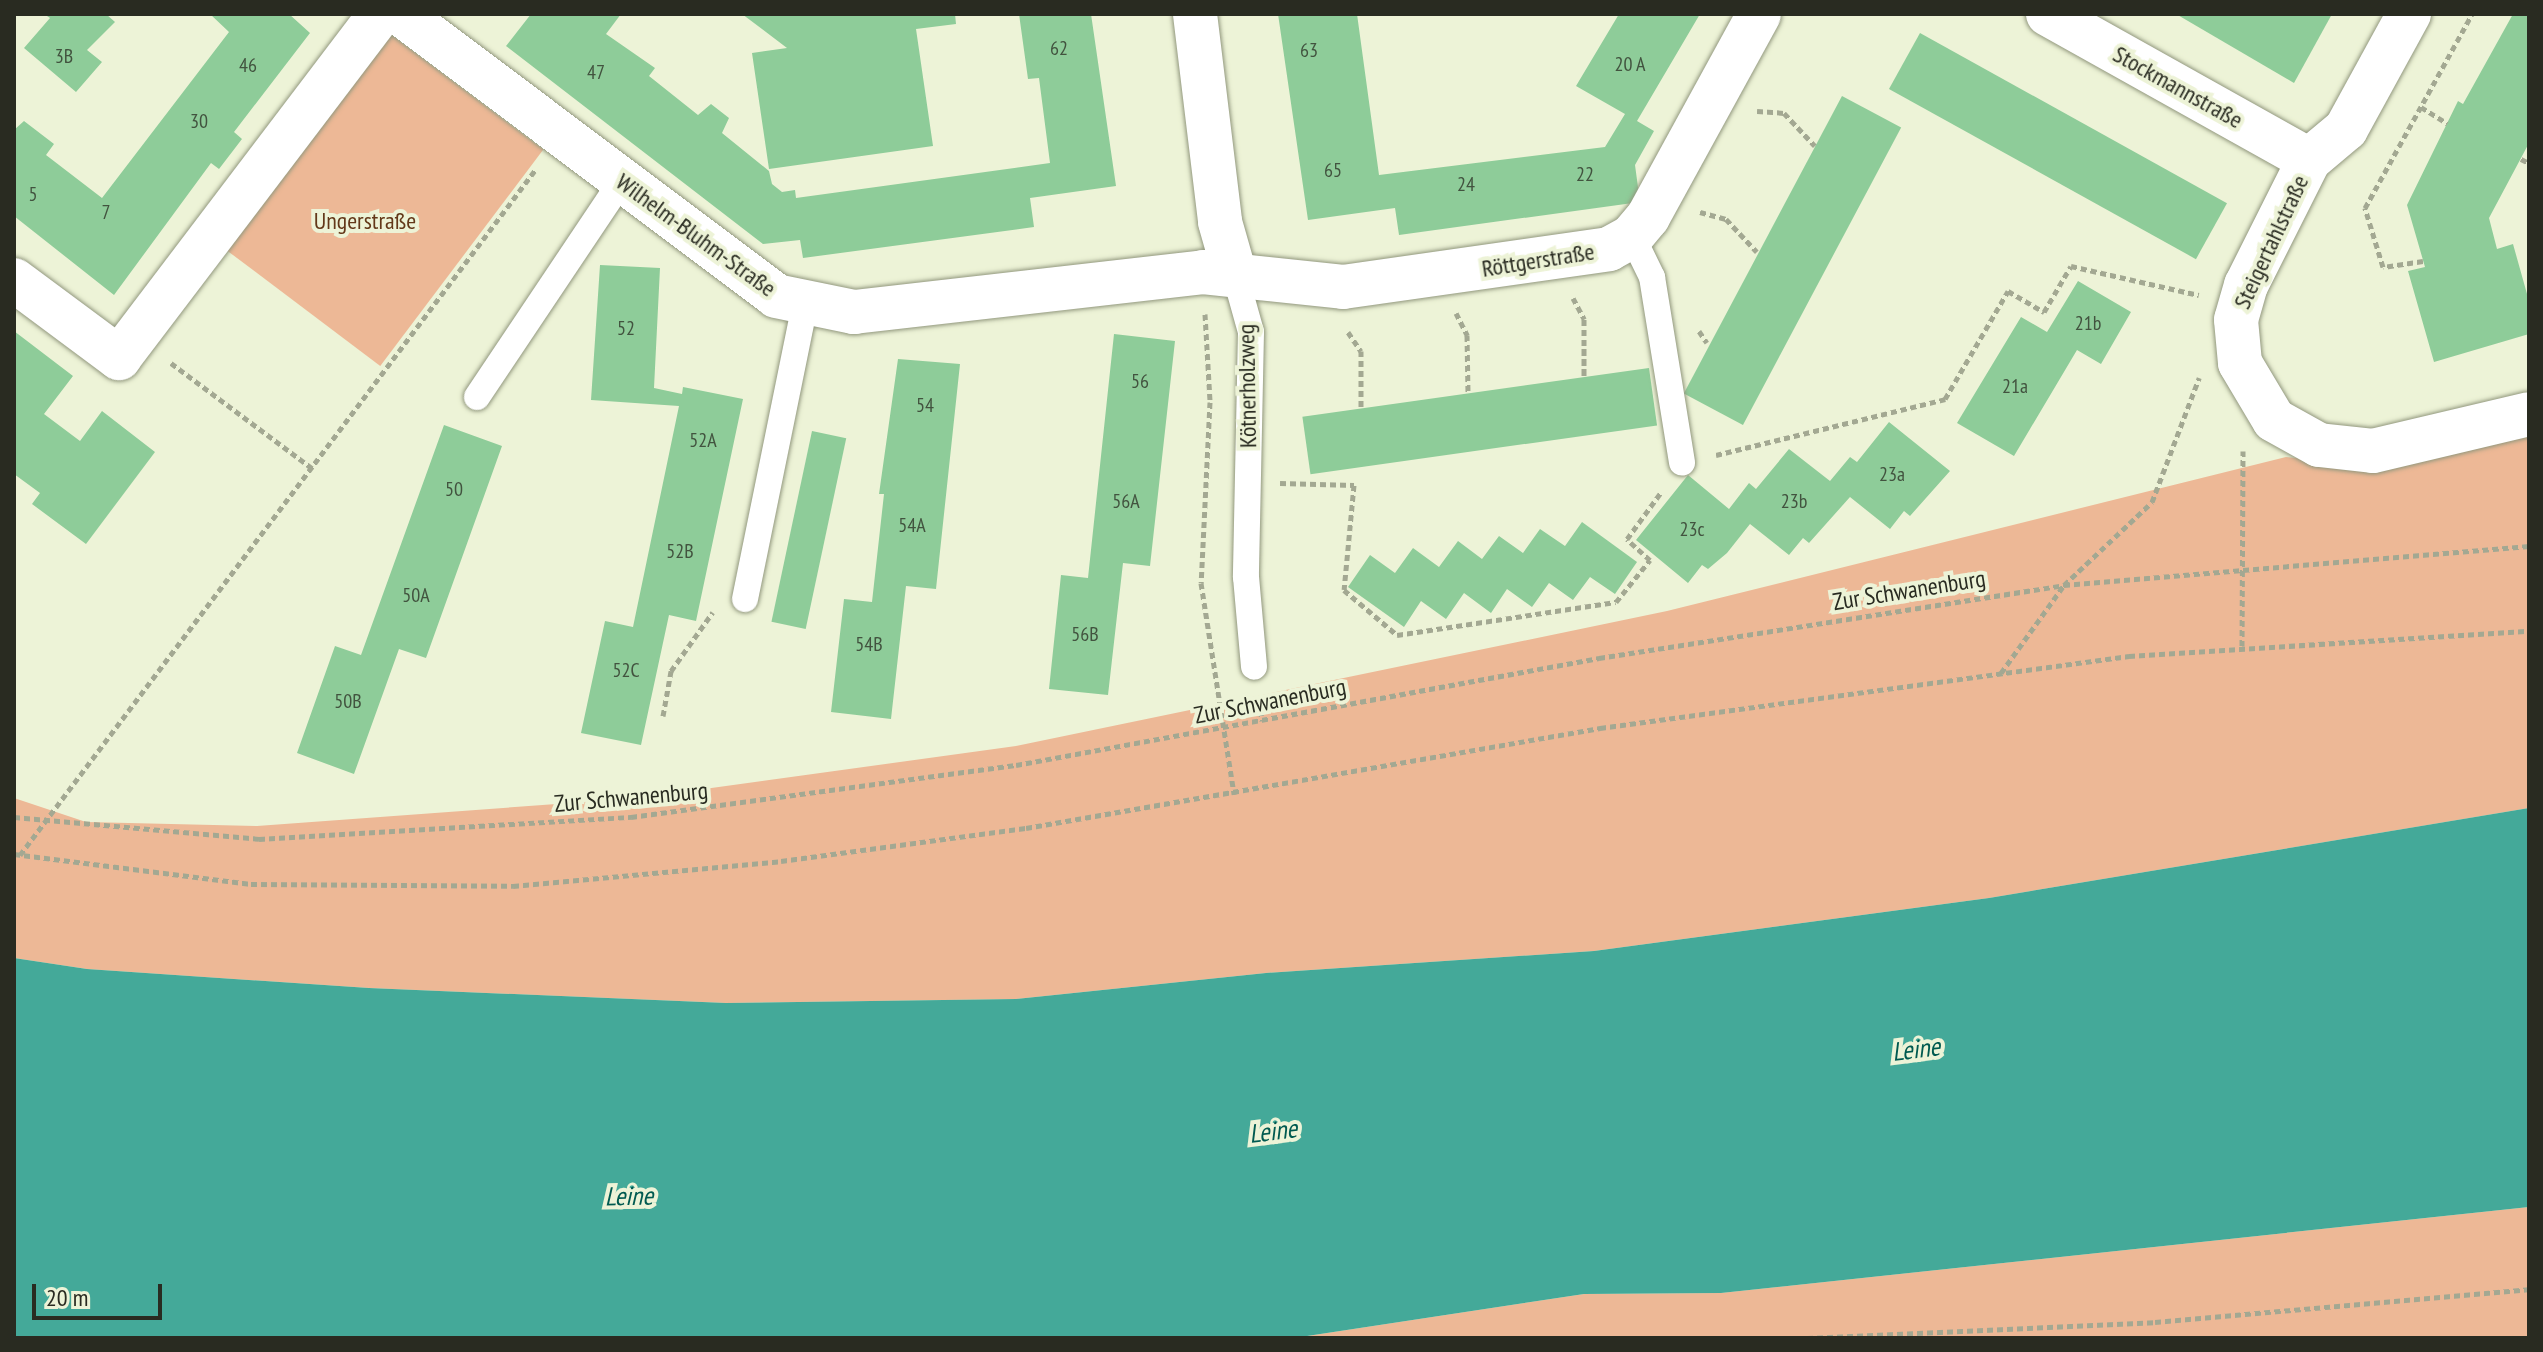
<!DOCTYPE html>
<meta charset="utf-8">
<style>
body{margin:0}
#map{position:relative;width:2543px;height:1352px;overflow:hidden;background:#edf3d7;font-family:"PT Sans Narrow",sans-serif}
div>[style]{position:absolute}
.green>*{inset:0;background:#edb896;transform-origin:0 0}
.water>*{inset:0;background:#44a999}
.building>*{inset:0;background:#8ecc99;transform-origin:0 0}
.path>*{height:5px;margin-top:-2.5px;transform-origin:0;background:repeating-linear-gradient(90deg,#a3a892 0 6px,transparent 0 10px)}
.roads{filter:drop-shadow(0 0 2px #92987e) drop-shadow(0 0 2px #92987e)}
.service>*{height:26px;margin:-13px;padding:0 13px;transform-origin:13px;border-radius:13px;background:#fff}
.minor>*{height:44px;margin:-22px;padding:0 22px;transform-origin:22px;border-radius:22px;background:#fff}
span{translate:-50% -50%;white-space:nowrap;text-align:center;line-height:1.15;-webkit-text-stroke:8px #edf3d7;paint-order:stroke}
.number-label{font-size:20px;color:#42533f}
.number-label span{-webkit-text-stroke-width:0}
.street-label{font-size:24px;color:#292b21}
.park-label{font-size:24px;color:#633819}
.water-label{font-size:26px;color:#005a50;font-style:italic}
.frame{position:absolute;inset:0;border:16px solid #292b21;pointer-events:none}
.scale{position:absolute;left:32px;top:1284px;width:130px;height:36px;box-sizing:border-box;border:4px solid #292b21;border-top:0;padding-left:10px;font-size:24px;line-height:28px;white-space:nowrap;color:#292b21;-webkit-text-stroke:6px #edf3d7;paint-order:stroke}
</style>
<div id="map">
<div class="green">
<i style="left:386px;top:31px;width:197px;height:271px;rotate:37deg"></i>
<i style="clip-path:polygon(2529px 428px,2529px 808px,1989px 898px,1594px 951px,1266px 973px,1016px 999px,726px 1003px,369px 988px,87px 969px,14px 958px,14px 798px,86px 822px,257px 826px,639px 798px,1016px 746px,1667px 611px,2286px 457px,2374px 466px)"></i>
<i style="clip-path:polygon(2529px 1207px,2529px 1338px,1294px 1338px,1584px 1294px,1721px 1293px)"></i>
</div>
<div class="water">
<i style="clip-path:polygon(2529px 808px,2529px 1207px,1721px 1293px,1584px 1294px,1294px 1338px,14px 1338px,14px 958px,87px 969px,369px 988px,726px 1003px,1016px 999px,1266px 973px,1594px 951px,1989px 898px)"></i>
</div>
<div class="building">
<i style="clip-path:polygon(44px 14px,106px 14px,115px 22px,87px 50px,102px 62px,76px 92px,24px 48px,50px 18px)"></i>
<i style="clip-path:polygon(210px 14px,289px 14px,310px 33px,234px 132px,242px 139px,219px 169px,211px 163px,114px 295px,14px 216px,14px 130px,24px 121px,54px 144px,46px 155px,102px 198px,229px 32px)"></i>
<i style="clip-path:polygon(531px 14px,621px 14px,606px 34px,655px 68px,649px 76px,698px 115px,711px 104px,729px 118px,722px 133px,769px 171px,772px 184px,782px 192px,795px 190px,796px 198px,1050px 163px,1039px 78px,1028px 79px,1019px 14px,1091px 14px,1116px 186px,1030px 198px,1034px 227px,803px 258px,800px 240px,763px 244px,506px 46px)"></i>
<i style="clip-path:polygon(742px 14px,955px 14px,956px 24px,916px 29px,933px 146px,769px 169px,752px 53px,787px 48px)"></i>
<i style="clip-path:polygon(1278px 14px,1357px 14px,1379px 175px,1605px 147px,1625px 114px,1576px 86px,1619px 14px,1700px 14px,1637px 121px,1654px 131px,1635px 165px,1640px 202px,1399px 235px,1395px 208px,1308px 220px)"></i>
<i style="clip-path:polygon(2176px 14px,2332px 14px,2294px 83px)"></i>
<i style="clip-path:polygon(2513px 14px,2529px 14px,2529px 143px,2489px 218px,2497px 249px,2513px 244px,2529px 301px,2529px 334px,2434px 362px,2408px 271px,2425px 267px,2407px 205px,2458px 101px,2463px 104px)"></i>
<i style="left:1920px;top:33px;width:351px;height:64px;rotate:29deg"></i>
<i style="left:1842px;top:96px;width:67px;height:337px;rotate:28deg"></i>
<i style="clip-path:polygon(600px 265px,660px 268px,654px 388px,682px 394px,683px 387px,743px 399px,696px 621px,669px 615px,641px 745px,581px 733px,605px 621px,633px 627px,679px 406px,591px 400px)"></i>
<i style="clip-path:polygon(2078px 281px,2131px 312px,2101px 364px,2077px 350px,2014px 456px,1957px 423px,2021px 317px,2047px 332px)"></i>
<i style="clip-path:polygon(14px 331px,73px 376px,44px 414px,80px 441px,102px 411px,155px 452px,86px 544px,32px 504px,40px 493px,14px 474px)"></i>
<i style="clip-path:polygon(1114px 334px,1175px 341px,1150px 566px,1123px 563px,1108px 695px,1049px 689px,1061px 575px,1088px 578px)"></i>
<i style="clip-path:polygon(898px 359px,960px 364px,936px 589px,906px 586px,891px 719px,831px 712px,844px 599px,872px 602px,884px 494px,879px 494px)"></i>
<i style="left:1649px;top:368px;width:58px;height:350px;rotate:82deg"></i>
<i style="clip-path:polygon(1889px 422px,1950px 471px,1910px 516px,1904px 511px,1890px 529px,1850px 497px,1809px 543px,1803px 538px,1789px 555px,1750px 524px,1727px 553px,1708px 569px,1702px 565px,1688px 583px,1636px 540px,1688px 475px,1729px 509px,1749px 483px,1756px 489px,1789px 449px,1830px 481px,1850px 457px,1857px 462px)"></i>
<i style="clip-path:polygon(444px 425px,502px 446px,426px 658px,399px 649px,354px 774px,297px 753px,335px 646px,361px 655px)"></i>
<i style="left:812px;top:431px;width:35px;height:195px;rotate:12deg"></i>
<i style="clip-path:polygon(1582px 522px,1637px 562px,1615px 594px,1590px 577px,1573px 600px,1549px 583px,1532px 607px,1507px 589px,1491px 613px,1464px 593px,1446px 619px,1421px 601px,1404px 627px,1348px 587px,1370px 555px,1395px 573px,1413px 548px,1439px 567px,1458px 541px,1482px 559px,1499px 536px,1523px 553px,1540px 529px,1565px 546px)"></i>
</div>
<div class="path">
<i style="left:2421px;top:107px;width:31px;rotate:32deg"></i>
<i style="left:1757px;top:111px;width:27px;rotate:4deg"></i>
<i style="left:1784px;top:113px;width:45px;rotate:46.8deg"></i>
<i style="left:2521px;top:159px;width:9px;rotate:27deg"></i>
<i style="left:1700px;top:212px;width:27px;rotate:15deg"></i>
<i style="left:1726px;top:219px;width:45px;rotate:46.8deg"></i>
<i style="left:2423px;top:261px;width:40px;rotate:171.5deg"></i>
<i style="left:2383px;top:267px;width:62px;rotate:-107deg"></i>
<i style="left:2365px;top:208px;width:222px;rotate:-61.1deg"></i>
<i style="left:1573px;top:298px;width:24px;rotate:62deg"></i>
<i style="left:1584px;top:319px;width:59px;rotate:90deg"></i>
<i style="left:1456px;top:313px;width:25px;rotate:63deg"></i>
<i style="left:1467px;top:335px;width:58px;rotate:89deg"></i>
<i style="left:1205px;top:314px;width:88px;rotate:86.7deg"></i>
<i style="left:1210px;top:402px;width:181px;rotate:92.8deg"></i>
<i style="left:1201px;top:583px;width:214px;rotate:81.1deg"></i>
<i style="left:1699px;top:331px;width:14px;rotate:56deg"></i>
<i style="left:1348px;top:332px;width:23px;rotate:56deg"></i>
<i style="left:1361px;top:351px;width:57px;rotate:90deg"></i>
<i style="left:171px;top:363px;width:176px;rotate:36.7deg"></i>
<i style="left:1716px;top:455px;width:236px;rotate:-13.7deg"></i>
<i style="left:1945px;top:399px;width:125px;rotate:-59.7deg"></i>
<i style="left:2008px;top:291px;width:42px;rotate:30.3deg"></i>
<i style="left:2044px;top:312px;width:53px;rotate:-59.6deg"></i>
<i style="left:2071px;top:266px;width:131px;rotate:12.8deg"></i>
<i style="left:1280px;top:483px;width:74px;rotate:1.5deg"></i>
<i style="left:1354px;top:485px;width:105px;rotate:95.4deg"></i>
<i style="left:1344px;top:590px;width:70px;rotate:40.3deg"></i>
<i style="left:1397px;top:635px;width:221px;rotate:-8.6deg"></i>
<i style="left:1616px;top:602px;width:54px;rotate:-51deg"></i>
<i style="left:1650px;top:560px;width:31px;rotate:-138deg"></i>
<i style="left:1627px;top:539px;width:59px;rotate:-53.9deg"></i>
<i style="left:2242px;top:646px;width:195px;rotate:-89.7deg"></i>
<i style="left:2001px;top:673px;width:108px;rotate:-54.4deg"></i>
<i style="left:2064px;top:585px;width:121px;rotate:-43.3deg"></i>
<i style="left:2152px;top:502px;width:133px;rotate:-69.2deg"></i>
<i style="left:1259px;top:700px;width:21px;rotate:82deg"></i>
<i style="left:663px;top:716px;width:46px;rotate:-79.9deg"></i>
<i style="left:671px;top:671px;width:72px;rotate:-54.6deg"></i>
<i style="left:14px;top:817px;width:246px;rotate:5.1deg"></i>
<i style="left:259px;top:839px;width:373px;rotate:-3.4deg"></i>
<i style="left:631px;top:817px;width:388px;rotate:-7.7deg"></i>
<i style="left:1016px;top:765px;width:593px;rotate:-10.4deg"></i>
<i style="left:1599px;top:658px;width:471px;rotate:-8.9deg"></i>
<i style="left:2064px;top:585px;width:467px;rotate:-4.8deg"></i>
<i style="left:14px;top:854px;width:239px;rotate:7.2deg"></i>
<i style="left:251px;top:884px;width:262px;rotate:0.4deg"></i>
<i style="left:513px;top:886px;width:269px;rotate:-5.3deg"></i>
<i style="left:781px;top:861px;width:247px;rotate:-7.7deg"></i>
<i style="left:1026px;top:828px;width:583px;rotate:-9.88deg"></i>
<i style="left:1600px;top:728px;width:534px;rotate:-7.75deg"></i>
<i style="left:2129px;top:656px;width:401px;rotate:-3.6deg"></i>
<i style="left:20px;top:855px;width:858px;rotate:-53.05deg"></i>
<i style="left:1807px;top:1338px;width:348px;rotate:-2.6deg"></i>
<i style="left:2155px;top:1322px;width:375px;rotate:-5deg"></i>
</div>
<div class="roads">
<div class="service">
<i style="left:1632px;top:236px;width:46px;rotate:64deg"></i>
<i style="left:1652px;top:277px;width:188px;rotate:80.8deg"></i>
<i style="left:1234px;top:271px;width:63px;rotate:74.4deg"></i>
<i style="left:1251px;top:332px;width:245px;rotate:91.2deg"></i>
<i style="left:1246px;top:577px;width:90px;rotate:84.9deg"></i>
<i style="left:477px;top:397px;width:259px;rotate:-56.2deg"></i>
<i style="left:745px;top:599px;width:300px;rotate:-78.5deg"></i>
</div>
<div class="minor">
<i style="left:401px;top:14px;width:469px;rotate:36.9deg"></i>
<i style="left:776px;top:296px;width:80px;rotate:11.6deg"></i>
<i style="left:854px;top:312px;width:351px;rotate:-6.5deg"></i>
<i style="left:1203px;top:272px;width:141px;rotate:6.1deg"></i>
<i style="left:1343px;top:287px;width:269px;rotate:-8.1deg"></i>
<i style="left:1609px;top:249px;width:26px;rotate:-29deg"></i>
<i style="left:1632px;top:236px;width:25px;rotate:-50deg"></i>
<i style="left:1648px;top:217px;width:231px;rotate:-61.3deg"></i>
<i style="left:1195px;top:14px;width:209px;rotate:83.1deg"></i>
<i style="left:1220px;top:222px;width:51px;rotate:74.1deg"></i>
<i style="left:2048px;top:14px;width:299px;rotate:29.2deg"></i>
<i style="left:2409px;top:14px;width:131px;rotate:118.7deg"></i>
<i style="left:2346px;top:129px;width:48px;rotate:140deg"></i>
<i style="left:2309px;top:160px;width:140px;rotate:116.7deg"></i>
<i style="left:2246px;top:285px;width:36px;rotate:106deg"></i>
<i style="left:2236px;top:320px;width:43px;rotate:84.7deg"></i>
<i style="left:2240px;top:363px;width:66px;rotate:59.2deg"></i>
<i style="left:2274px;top:420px;width:51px;rotate:29.1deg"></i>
<i style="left:2319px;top:445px;width:54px;rotate:6.3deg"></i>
<i style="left:2373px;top:451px;width:160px;rotate:-13.3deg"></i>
<i style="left:14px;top:280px;width:131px;rotate:36.6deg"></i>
<i style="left:119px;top:358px;width:432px;rotate:-52.8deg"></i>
</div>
</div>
<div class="number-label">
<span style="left:1059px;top:48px">62</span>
<span style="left:1309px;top:50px">63</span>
<span style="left:64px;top:56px">3B</span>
<span style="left:1630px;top:64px">20 A</span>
<span style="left:248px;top:65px">46</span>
<span style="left:596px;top:72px">47</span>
<span style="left:199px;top:121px">30</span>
<span style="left:1333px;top:170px">65</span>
<span style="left:1585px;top:174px">22</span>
<span style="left:1466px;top:184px">24</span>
<span style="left:33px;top:194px">5</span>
<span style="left:106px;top:212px">7</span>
<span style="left:2088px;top:323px">21b</span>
<span style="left:626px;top:328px">52</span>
<span style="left:1140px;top:381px">56</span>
<span style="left:2015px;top:386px">21a</span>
<span style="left:925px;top:405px">54</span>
<span style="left:703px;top:440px">52A</span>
<span style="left:1892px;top:474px">23a</span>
<span style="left:454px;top:489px">50</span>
<span style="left:1126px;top:501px">56A</span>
<span style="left:1794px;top:501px">23b</span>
<span style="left:912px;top:525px">54A</span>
<span style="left:1692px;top:529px">23c</span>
<span style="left:680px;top:551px">52B</span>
<span style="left:416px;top:595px">50A</span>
<span style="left:1085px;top:634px">56B</span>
<span style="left:869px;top:644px">54B</span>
<span style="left:626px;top:670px">52C</span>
<span style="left:348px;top:701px">50B</span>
</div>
<div class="street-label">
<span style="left:2178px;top:87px;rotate:29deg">Stockmannstraße</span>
<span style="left:696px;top:235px;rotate:36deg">Wilhelm-Bluhm-Straße</span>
<span style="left:2271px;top:242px;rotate:-65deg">Steigertahlstraße</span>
<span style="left:1538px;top:260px;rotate:-9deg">Röttgerstraße</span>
<span style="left:1247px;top:386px;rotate:-91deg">Kötnerholzweg</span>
<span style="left:1909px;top:590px;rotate:-9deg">Zur Schwanenburg</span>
<span style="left:1270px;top:701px;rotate:-11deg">Zur Schwanenburg</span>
<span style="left:631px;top:797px;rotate:-5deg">Zur Schwanenburg</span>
</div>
<div class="park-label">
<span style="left:365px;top:221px">Ungerstraße</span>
</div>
<div class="water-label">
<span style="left:1916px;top:1049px;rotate:-7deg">Leine</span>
<span style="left:1273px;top:1131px;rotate:-7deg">Leine</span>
<span style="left:629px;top:1196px;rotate:-1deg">Leine</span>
</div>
<div class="frame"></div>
<div class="scale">20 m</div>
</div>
